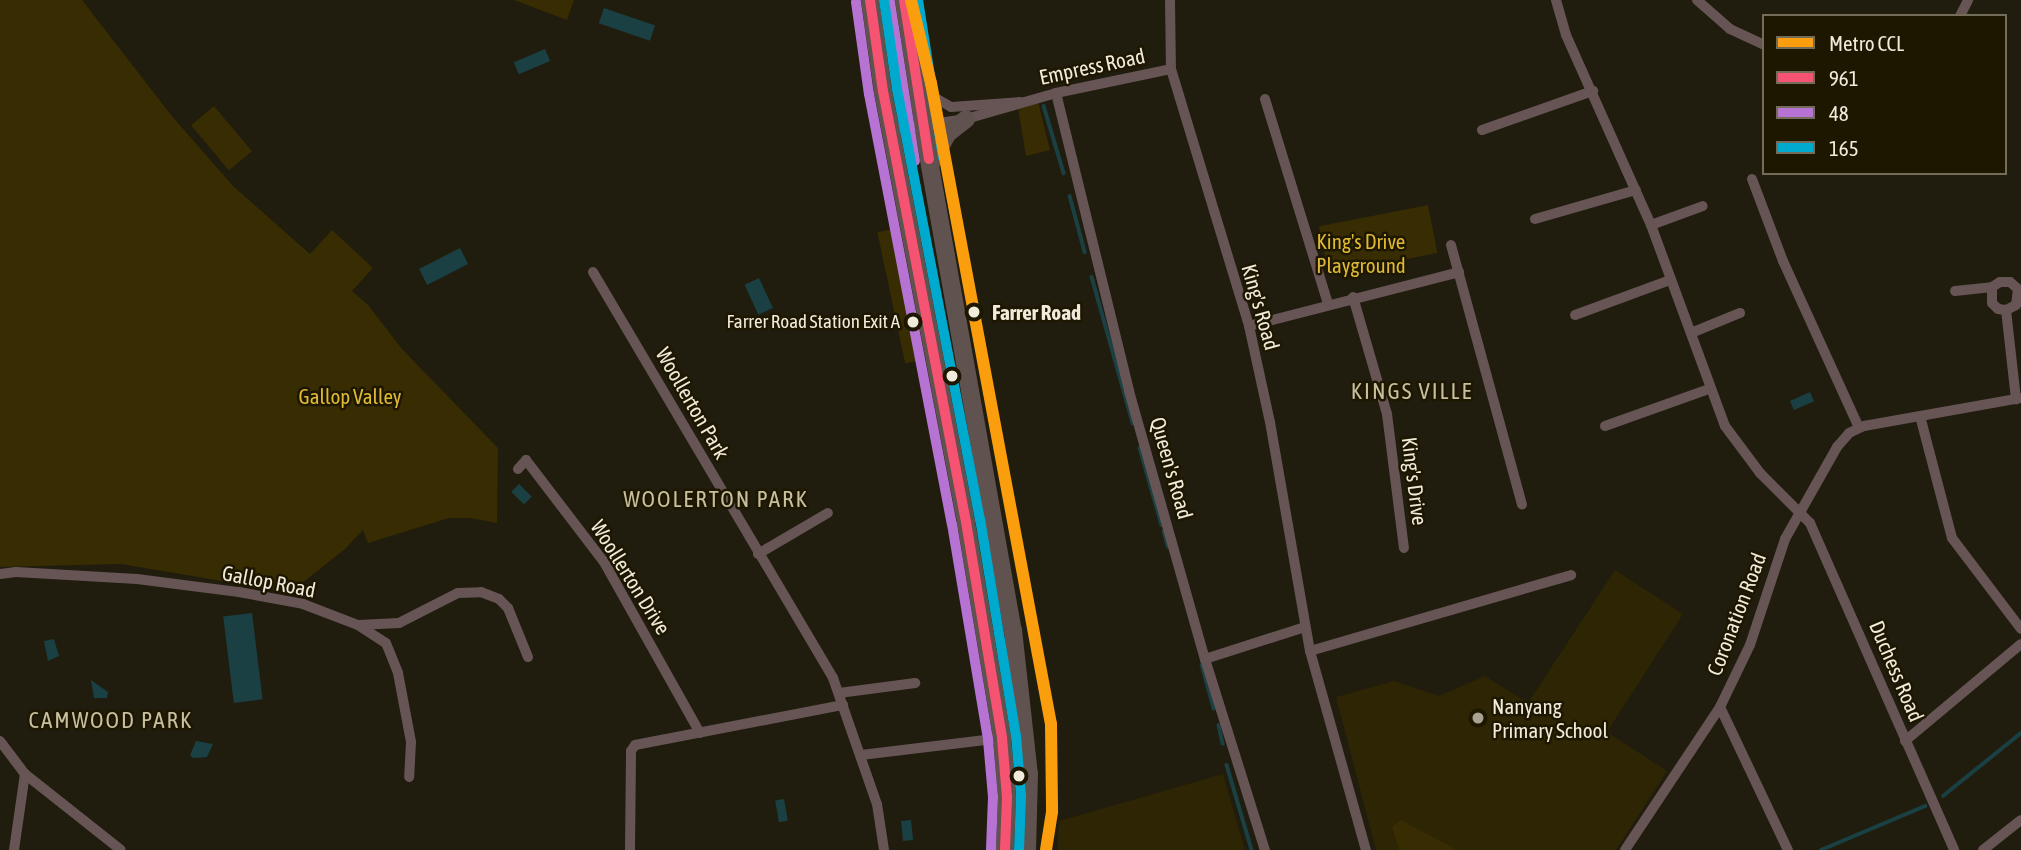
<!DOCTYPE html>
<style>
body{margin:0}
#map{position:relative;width:2021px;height:850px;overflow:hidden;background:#201c0e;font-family:"Asap Condensed",sans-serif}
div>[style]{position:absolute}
.built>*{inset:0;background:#2e2504}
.green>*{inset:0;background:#372c02;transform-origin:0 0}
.water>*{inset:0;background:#1a4043;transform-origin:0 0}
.stream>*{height:3.5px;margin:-1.75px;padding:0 1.75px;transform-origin:1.75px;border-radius:1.75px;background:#1a4043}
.street>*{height:10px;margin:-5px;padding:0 5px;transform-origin:5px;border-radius:5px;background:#675455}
.highway>*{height:18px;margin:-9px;padding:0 9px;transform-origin:9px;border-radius:9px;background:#60524e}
.bus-1>*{height:10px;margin:-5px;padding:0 5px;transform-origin:5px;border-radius:5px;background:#f65372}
.bus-2>*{height:10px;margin:-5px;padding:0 5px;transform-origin:5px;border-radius:5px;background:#b673d3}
.bus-3>*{height:10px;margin:-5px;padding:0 5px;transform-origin:5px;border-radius:5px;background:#00a9ce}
.metro-1>*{height:12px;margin:-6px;padding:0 6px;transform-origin:6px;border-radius:6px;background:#fa9e0d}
.dots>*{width:19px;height:19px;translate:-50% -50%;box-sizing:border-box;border:4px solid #1e1700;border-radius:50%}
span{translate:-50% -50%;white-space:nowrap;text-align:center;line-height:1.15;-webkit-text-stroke:5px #1e1700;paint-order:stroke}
.bus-label{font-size:19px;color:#f0ebdb}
.right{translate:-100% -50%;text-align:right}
.street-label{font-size:21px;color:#f0ebdb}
.park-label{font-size:21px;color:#e0ba34}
.stop-label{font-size:21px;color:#f0ebdb;font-weight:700}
.left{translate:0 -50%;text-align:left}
.poi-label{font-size:21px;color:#f0ebdb}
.neighbourhood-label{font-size:23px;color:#c8bfa0;letter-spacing:2px}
.legend{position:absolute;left:1762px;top:14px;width:245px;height:161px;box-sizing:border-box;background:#1e1700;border:2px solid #726c58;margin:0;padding:9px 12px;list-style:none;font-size:21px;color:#f0ebdb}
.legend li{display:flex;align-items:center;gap:14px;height:35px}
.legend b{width:35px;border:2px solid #726c58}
</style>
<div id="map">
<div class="built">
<i style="clip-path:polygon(1615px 570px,1683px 614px,1607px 732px,1667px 771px,1616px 850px,1376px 850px,1336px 697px,1394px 681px,1439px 696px,1485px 676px,1528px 703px)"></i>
<i style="clip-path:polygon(1223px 774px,1245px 850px,1057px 850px,1059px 821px)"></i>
</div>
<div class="green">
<i style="clip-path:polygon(0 0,82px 0,171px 115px,233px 186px,310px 254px,332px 230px,373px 268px,352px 291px,368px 305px,402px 349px,498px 448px,497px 523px,470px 518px,449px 518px,368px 543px,363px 530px,345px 549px,302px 583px,275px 590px,121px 564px,0 567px)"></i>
<i style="clip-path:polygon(514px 0,574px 0,567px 20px)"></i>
<i style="clip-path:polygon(1038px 101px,1050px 150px,1026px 156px,1018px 108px)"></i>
<i style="left:214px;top:106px;width:59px;height:30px;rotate:50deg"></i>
<i style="left:1428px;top:205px;width:49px;height:111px;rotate:79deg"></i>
<i style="left:893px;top:229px;width:134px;height:16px;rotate:78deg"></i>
<i style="clip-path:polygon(1401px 820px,1457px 850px,1399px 850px,1392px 827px)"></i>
</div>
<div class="water">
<i style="left:604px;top:8px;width:54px;height:16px;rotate:19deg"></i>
<i style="left:545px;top:49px;width:13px;height:34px;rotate:67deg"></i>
<i style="left:460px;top:248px;width:18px;height:46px;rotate:63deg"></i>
<i style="left:759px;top:278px;width:33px;height:16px;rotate:65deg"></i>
<i style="left:1810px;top:392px;width:10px;height:22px;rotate:66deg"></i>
<i style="left:519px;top:484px;width:18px;height:11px;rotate:45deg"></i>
<i style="left:252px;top:613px;width:87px;height:29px;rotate:83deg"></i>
<i style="clip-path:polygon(54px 639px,59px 656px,48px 661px,44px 641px)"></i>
<i style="clip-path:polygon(91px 680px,108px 692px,107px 698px,94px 698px)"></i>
<i style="clip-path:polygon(196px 741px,213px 744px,207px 757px,193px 758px,190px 755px)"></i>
<i style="left:784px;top:799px;width:22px;height:9px;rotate:80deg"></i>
<i style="left:911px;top:820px;width:20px;height:10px;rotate:84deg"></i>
</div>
<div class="stream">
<i style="left:1044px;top:106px;width:70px;rotate:73.4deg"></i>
<i style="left:1070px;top:196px;width:58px;rotate:75deg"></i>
<i style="left:1092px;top:277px;width:152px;rotate:74.3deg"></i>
<i style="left:1140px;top:448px;width:80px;rotate:74.1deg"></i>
<i style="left:1164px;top:531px;width:16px;rotate:75deg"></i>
<i style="left:1202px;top:665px;width:45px;rotate:74.4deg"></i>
<i style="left:1219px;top:725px;width:19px;rotate:78deg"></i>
<i style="left:1227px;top:765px;width:89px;rotate:73.6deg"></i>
<i style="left:1943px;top:796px;width:100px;rotate:-38.9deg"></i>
<i style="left:1821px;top:850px;width:113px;rotate:-22.9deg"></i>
</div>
<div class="street">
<i style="left:1170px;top:0;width:69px;rotate:89.2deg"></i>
<i style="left:1171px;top:69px;width:269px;rotate:73.1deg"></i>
<i style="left:1249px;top:326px;width:98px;rotate:77.7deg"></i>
<i style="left:1270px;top:422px;width:232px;rotate:80.1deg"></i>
<i style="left:1310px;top:651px;width:207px;rotate:74.3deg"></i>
<i style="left:1556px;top:0;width:36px;rotate:74deg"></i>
<i style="left:1566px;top:35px;width:208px;rotate:65.9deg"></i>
<i style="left:1651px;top:225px;width:214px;rotate:69.8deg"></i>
<i style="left:1725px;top:426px;width:59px;rotate:53.3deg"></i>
<i style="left:1760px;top:473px;width:71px;rotate:45deg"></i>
<i style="left:1810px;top:523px;width:357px;rotate:66.2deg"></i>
<i style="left:1697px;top:0;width:44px;rotate:41.3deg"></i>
<i style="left:1730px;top:29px;width:38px;rotate:25deg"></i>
<i style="left:1960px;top:16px;width:18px;rotate:-63deg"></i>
<i style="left:921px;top:76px;width:23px;rotate:61deg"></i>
<i style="left:932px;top:96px;width:22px;rotate:30deg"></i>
<i style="left:951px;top:107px;width:69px;rotate:-4.1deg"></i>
<i style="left:1056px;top:93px;width:307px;rotate:76.2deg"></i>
<i style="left:1129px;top:391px;width:279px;rotate:74.2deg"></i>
<i style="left:1205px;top:659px;width:200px;rotate:72.6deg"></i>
<i style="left:1265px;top:99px;width:214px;rotate:72.9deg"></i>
<i style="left:891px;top:130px;width:76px;rotate:-8.3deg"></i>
<i style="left:966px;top:119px;width:94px;rotate:-16.1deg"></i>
<i style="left:1056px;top:93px;width:117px;rotate:-11.8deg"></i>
<i style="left:1482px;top:130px;width:118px;rotate:-19.4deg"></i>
<i style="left:1752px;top:179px;width:88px;rotate:69.3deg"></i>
<i style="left:1783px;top:261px;width:183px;rotate:65.5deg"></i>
<i style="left:1535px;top:219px;width:105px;rotate:-16deg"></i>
<i style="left:1651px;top:225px;width:55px;rotate:-20.1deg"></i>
<i style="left:1451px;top:245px;width:269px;rotate:74.7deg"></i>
<i style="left:593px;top:272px;width:472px;rotate:59.4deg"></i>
<i style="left:833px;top:678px;width:133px;rotate:70.8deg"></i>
<i style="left:877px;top:804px;width:47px;rotate:81.3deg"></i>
<i style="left:1955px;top:291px;width:37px;rotate:-6deg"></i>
<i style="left:1992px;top:287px;width:9px;rotate:-32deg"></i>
<i style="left:2000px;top:282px;width:10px"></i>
<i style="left:2010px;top:282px;width:11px;rotate:41deg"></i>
<i style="left:2018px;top:289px;width:16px;rotate:97deg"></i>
<i style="left:2016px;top:305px;width:11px;rotate:153deg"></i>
<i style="left:2006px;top:310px;width:8px;rotate:-173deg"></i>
<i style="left:1998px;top:309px;width:8px;rotate:-135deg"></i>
<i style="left:1992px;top:303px;width:16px;rotate:-90deg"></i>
<i style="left:1353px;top:297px;width:122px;rotate:73.8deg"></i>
<i style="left:1387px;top:414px;width:135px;rotate:82.8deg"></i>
<i style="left:2006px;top:310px;width:90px;rotate:83.6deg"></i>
<i style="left:1575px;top:315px;width:101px;rotate:-20.2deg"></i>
<i style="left:1249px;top:326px;width:217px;rotate:-14.4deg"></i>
<i style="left:1691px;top:333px;width:53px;rotate:-22.2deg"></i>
<i style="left:1920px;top:416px;width:126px;rotate:75.3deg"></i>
<i style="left:1952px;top:538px;width:114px;rotate:52.8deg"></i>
<i style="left:1605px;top:426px;width:110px;rotate:-19.6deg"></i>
<i style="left:518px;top:469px;width:12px;rotate:-48deg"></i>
<i style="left:526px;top:460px;width:128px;rotate:52.6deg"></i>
<i style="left:604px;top:562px;width:196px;rotate:60.7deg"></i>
<i style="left:758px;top:554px;width:81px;rotate:-30.4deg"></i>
<i style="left:0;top:574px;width:16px;rotate:-7deg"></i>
<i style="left:16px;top:572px;width:121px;rotate:3.3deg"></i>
<i style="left:137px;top:579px;width:103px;rotate:7.3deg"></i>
<i style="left:239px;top:592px;width:65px;rotate:10.6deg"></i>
<i style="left:303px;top:604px;width:59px;rotate:20.9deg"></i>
<i style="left:358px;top:625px;width:33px;rotate:33deg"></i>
<i style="left:386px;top:643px;width:32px;rotate:68deg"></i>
<i style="left:398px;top:673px;width:70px;rotate:79.3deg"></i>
<i style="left:411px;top:742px;width:35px;rotate:93deg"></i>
<i style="left:358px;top:625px;width:41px;rotate:-2.8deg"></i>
<i style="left:399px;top:623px;width:66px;rotate:-27deg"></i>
<i style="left:458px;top:593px;width:23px;rotate:-2deg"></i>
<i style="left:481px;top:592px;width:19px;rotate:21deg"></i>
<i style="left:499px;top:599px;width:13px;rotate:45deg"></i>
<i style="left:508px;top:608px;width:53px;rotate:67.8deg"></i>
<i style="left:1310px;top:651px;width:272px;rotate:-16.2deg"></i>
<i style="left:1205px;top:659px;width:105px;rotate:-17.7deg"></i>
<i style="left:839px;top:693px;width:77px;rotate:-7.5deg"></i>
<i style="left:1720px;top:707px;width:158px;rotate:64.6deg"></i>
<i style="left:0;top:741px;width:41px;rotate:52.9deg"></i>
<i style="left:25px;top:774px;width:122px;rotate:38.4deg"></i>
<i style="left:1905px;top:741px;width:151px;rotate:-39.9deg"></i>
<i style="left:861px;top:755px;width:142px;rotate:-6.9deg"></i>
<i style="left:14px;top:850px;width:77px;rotate:-81.8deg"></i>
<i style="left:630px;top:850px;width:99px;rotate:-89.4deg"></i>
<i style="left:631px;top:751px;width:7px;rotate:-56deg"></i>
<i style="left:635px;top:745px;width:212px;rotate:-10.9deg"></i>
<i style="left:1625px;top:850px;width:172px;rotate:-56.4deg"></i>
<i style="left:1720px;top:707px;width:69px;rotate:-64.2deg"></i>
<i style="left:1750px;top:645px;width:112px;rotate:-71.7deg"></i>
<i style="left:1785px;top:539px;width:106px;rotate:-60.5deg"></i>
<i style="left:1837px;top:447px;width:18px;rotate:-49deg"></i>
<i style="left:1849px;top:433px;width:17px;rotate:-25deg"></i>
<i style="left:1864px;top:426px;width:159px;rotate:-10.1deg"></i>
<i style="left:1983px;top:850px;width:48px;rotate:-38.3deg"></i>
</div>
<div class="highway">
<i style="left:870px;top:0;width:92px;rotate:81.9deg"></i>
<i style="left:883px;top:91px;width:439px;rotate:79.1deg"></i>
<i style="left:966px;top:522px;width:219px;rotate:80.5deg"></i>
<i style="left:1002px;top:738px;width:59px;rotate:85.2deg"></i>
<i style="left:1007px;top:797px;width:53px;rotate:92.2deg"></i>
<i style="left:904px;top:0;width:168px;rotate:81.1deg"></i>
<i style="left:930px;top:166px;width:471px;rotate:79.9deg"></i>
<i style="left:1013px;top:630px;width:145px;rotate:83.7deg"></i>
<i style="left:1029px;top:774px;width:76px;rotate:91.5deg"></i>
<i style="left:930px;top:165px;width:35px;rotate:-61deg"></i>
<i style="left:947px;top:134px;width:24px;rotate:-38deg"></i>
</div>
<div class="bus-1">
<i style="left:870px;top:0;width:92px;rotate:81.9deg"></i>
<i style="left:883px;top:91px;width:439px;rotate:79.1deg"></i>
<i style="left:966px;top:522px;width:219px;rotate:80.5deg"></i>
<i style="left:1002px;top:738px;width:59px;rotate:85.2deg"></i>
<i style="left:1007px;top:797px;width:53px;rotate:92.2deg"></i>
<i style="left:904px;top:0;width:161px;rotate:81.1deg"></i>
</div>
<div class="bus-2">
<i style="left:856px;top:2px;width:93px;rotate:82deg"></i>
<i style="left:869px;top:94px;width:438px;rotate:79.1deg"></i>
<i style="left:952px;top:524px;width:219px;rotate:80.5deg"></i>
<i style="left:988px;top:740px;width:57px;rotate:85deg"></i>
<i style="left:993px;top:797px;width:52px;rotate:92.2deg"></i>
<i style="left:890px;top:2px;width:161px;rotate:81.1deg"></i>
</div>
<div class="bus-3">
<i style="left:884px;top:0;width:90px;rotate:81.7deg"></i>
<i style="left:897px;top:89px;width:438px;rotate:79.1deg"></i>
<i style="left:980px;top:519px;width:220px;rotate:80.6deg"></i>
<i style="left:1016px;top:736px;width:60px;rotate:85.2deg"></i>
<i style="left:1021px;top:796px;width:54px;rotate:92.1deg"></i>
<i style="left:918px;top:0;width:159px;rotate:81deg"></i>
</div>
<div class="metro-1">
<i style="left:911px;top:0;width:85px;rotate:76.5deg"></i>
<i style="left:931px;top:83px;width:652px;rotate:79.4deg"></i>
<i style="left:1051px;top:724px;width:88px;rotate:89.3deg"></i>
<i style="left:1052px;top:812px;width:38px;rotate:99deg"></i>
</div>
<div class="dots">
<i style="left:974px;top:312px;background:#f0ebdb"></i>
<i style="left:913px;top:322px;background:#f0ebdb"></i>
<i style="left:952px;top:376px;background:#f0ebdb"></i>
<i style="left:1478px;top:718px;background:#a7a393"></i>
<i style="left:1019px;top:776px;background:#f0ebdb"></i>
</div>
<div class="bus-label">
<span class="right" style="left:900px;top:322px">Farrer Road Station Exit A</span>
</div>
<div class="street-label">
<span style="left:1092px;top:66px;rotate:-12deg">Empress Road</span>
<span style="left:1261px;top:307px;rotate:74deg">King's Road</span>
<span style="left:693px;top:403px;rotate:60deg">Woollerton Park</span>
<span style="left:1172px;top:468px;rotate:74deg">Queen's Road</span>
<span style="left:1415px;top:481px;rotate:83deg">King's Drive</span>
<span style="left:631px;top:577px;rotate:58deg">Woollerton Drive</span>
<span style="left:269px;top:581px;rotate:11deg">Gallop Road</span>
<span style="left:1736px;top:614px;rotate:-69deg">Coronation Road</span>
<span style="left:1897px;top:671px;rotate:67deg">Duchess Road</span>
</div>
<div class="park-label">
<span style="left:1361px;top:253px">King's Drive<br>Playground</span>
<span style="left:350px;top:396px">Gallop Valley</span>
</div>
<div class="stop-label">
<span class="left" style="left:992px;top:312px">Farrer Road</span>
</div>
<div class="poi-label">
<span class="left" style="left:1492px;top:718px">Nanyang<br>Primary School</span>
</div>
<div class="neighbourhood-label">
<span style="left:1412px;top:391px">KINGS VILLE</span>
<span style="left:716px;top:499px">WOOLERTON PARK</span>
<span style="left:111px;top:720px">CAMWOOD PARK</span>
</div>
<ul class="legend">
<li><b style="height:9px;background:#fa9e0d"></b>Metro CCL</li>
<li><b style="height:9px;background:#f65372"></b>961</li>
<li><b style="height:9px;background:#b673d3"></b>48</li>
<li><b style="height:9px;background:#00a9ce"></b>165</li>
</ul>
</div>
